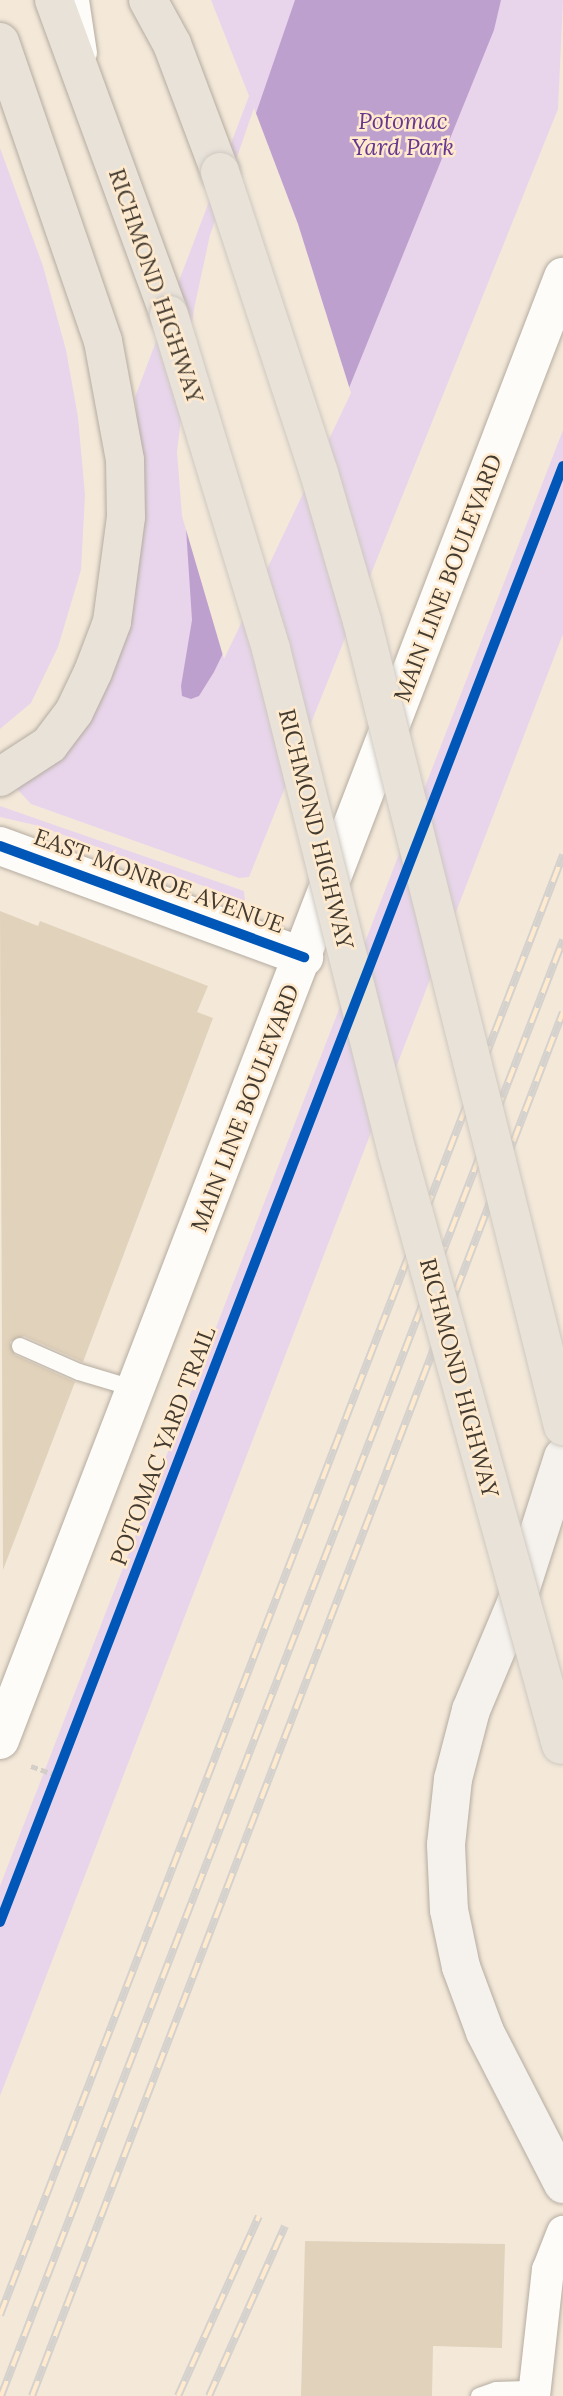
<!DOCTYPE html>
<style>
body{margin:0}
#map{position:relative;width:563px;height:2396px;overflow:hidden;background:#f4e9d9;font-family:Lora,serif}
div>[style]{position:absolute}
.green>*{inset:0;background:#e8d5eb}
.water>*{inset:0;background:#bea0cf}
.pier>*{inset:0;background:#f4e9d9}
.building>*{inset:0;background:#e1d2bb}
.path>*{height:4.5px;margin-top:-2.25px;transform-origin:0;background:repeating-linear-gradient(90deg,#d3cec8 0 7px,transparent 0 10.5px)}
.roads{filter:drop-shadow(0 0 2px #b5aca0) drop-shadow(0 0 2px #b5aca0)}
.service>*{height:16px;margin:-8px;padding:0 8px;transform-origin:8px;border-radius:8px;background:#fdfcf9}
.minor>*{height:32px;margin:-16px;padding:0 16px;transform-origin:16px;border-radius:16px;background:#fdfcf9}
.tertiary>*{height:38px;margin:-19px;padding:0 19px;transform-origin:19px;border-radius:19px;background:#fdfcf9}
.secondary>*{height:38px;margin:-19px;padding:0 19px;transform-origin:19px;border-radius:19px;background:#f5f2ed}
.trunk>*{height:38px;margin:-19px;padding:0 19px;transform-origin:19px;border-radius:19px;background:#e8e2d9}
.rail>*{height:8px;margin-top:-4px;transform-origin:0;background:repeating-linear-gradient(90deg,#ffeace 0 16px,#d5d1cd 0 32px);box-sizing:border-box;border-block:2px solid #d5d1cd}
.bridges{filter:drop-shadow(0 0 2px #cec8c0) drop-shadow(0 0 2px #cec8c0)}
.trunk-bridge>*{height:38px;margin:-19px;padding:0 19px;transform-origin:19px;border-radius:19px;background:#e8e2d9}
.cycleway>*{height:10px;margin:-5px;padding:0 5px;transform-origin:5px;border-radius:5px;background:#0057b8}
span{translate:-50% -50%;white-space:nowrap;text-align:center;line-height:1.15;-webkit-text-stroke:5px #ffeace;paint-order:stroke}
.park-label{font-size:23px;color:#68358f;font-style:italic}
.street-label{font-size:23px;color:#433b30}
</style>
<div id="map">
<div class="green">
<i style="clip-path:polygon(211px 0,563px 0,558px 109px,249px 877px,239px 878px,31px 804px,16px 788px,40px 774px,65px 747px,139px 442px,135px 397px,249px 96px)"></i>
<i style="clip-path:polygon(0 148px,43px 266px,66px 350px,78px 417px,85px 495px,81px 570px,58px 647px,31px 703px,0 729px)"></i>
<i style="clip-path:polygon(563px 430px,563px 634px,0 2096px,0 1886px)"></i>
<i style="clip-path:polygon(0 806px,244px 891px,245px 901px,39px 826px,0 817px)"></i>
</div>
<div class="water">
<i style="clip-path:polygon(295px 0,501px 0,494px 30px,334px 425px,214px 672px,199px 696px,191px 699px,182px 696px,181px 686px,192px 620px,181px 452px,214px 235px)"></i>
</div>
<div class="pier">
<i style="clip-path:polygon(254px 108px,298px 224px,351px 393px,224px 659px,182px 516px,177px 452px,194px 309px,210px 235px)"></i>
</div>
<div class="building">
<i style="clip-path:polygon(0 911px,38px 926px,40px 921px,208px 986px,197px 1012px,213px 1018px,83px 1362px,24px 1336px,10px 1342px,15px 1355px,75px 1382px,3px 1570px)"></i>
<i style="clip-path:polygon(305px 2241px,505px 2244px,502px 2348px,433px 2346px,432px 2396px,301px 2396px)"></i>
</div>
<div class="path">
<i style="left:31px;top:1766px;width:27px;rotate:20deg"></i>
</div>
<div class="roads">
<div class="service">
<i style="left:81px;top:0;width:54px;rotate:81.4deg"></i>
<i style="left:20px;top:1346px;width:64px;rotate:23.8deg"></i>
<i style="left:79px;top:1372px;width:59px;rotate:16.6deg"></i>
<i style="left:479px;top:2396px;width:18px;rotate:-19deg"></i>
<i style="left:496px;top:2390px;width:38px;rotate:-2deg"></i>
</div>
<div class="minor">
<i style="left:534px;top:2396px;width:127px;rotate:-83.7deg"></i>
<i style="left:548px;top:2270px;width:41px;rotate:-68.5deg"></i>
</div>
<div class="tertiary">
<i style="left:0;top:846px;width:324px;rotate:20.1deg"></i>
<i style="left:0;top:1740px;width:1568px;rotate:-68.95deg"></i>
</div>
<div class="secondary">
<i style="left:563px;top:1457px;width:153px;rotate:107.8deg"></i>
<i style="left:516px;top:1603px;width:116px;rotate:112.8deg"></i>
<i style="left:471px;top:1710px;width:71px;rotate:104.6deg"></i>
<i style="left:453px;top:1779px;width:66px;rotate:96.1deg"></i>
<i style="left:446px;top:1845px;width:65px;rotate:87.4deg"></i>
<i style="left:449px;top:1910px;width:58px;rotate:78.1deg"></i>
<i style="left:461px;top:1967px;width:69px;rotate:69.7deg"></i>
<i style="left:485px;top:2032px;width:171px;rotate:62.8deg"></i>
</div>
<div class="trunk">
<i style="left:54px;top:0;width:335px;rotate:69.9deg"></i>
<i style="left:148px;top:0;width:50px;rotate:61.4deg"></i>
<i style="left:172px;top:44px;width:137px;rotate:69.4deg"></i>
<i style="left:0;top:42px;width:316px;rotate:71deg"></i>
<i style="left:103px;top:341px;width:121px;rotate:79.5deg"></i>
<i style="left:125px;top:460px;width:57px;rotate:89deg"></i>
<i style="left:126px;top:517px;width:106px;rotate:97.6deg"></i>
<i style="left:112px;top:622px;width:53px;rotate:110.8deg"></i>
<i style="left:93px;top:672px;width:44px;rotate:115.4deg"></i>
<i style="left:74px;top:712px;width:41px;rotate:127.1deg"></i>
<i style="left:49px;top:745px;width:59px;rotate:146.9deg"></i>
</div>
</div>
<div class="rail">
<i style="left:0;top:2315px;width:1565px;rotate:-68.91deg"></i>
<i style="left:1px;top:2396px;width:1561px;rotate:-68.89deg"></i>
<i style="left:32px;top:2396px;width:1482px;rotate:-69.01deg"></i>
<i style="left:178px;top:2396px;width:197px;rotate:-65.8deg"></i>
<i style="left:209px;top:2396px;width:186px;rotate:-65.9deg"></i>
</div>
<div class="bridges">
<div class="trunk-bridge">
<i style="left:220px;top:172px;width:317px;rotate:71.8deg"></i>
<i style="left:319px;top:473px;width:154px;rotate:73.8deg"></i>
<i style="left:362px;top:621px;width:830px;rotate:75.98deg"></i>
<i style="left:169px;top:315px;width:349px;rotate:73deg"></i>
<i style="left:271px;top:649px;width:519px;rotate:75.94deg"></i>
<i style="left:397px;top:1152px;width:615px;rotate:74.54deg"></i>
</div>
</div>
<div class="cycleway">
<i style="left:0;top:846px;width:324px;rotate:20.1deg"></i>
<i style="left:0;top:1922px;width:1561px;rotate:-68.86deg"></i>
</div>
<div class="park-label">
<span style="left:403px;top:134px">Potomac<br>Yard Park</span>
</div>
<div class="street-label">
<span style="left:156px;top:286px;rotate:71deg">RICHMOND HIGHWAY</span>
<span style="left:448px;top:578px;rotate:-69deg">MAIN LINE BOULEVARD</span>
<span style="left:316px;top:829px;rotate:76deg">RICHMOND HIGHWAY</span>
<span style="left:159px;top:881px;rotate:20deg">EAST MONROE AVENUE</span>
<span style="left:245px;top:1108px;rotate:-69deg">MAIN LINE BOULEVARD</span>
<span style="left:459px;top:1378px;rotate:75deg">RICHMOND HIGHWAY</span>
<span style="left:163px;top:1446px;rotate:-69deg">POTOMAC YARD TRAIL</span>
</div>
</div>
